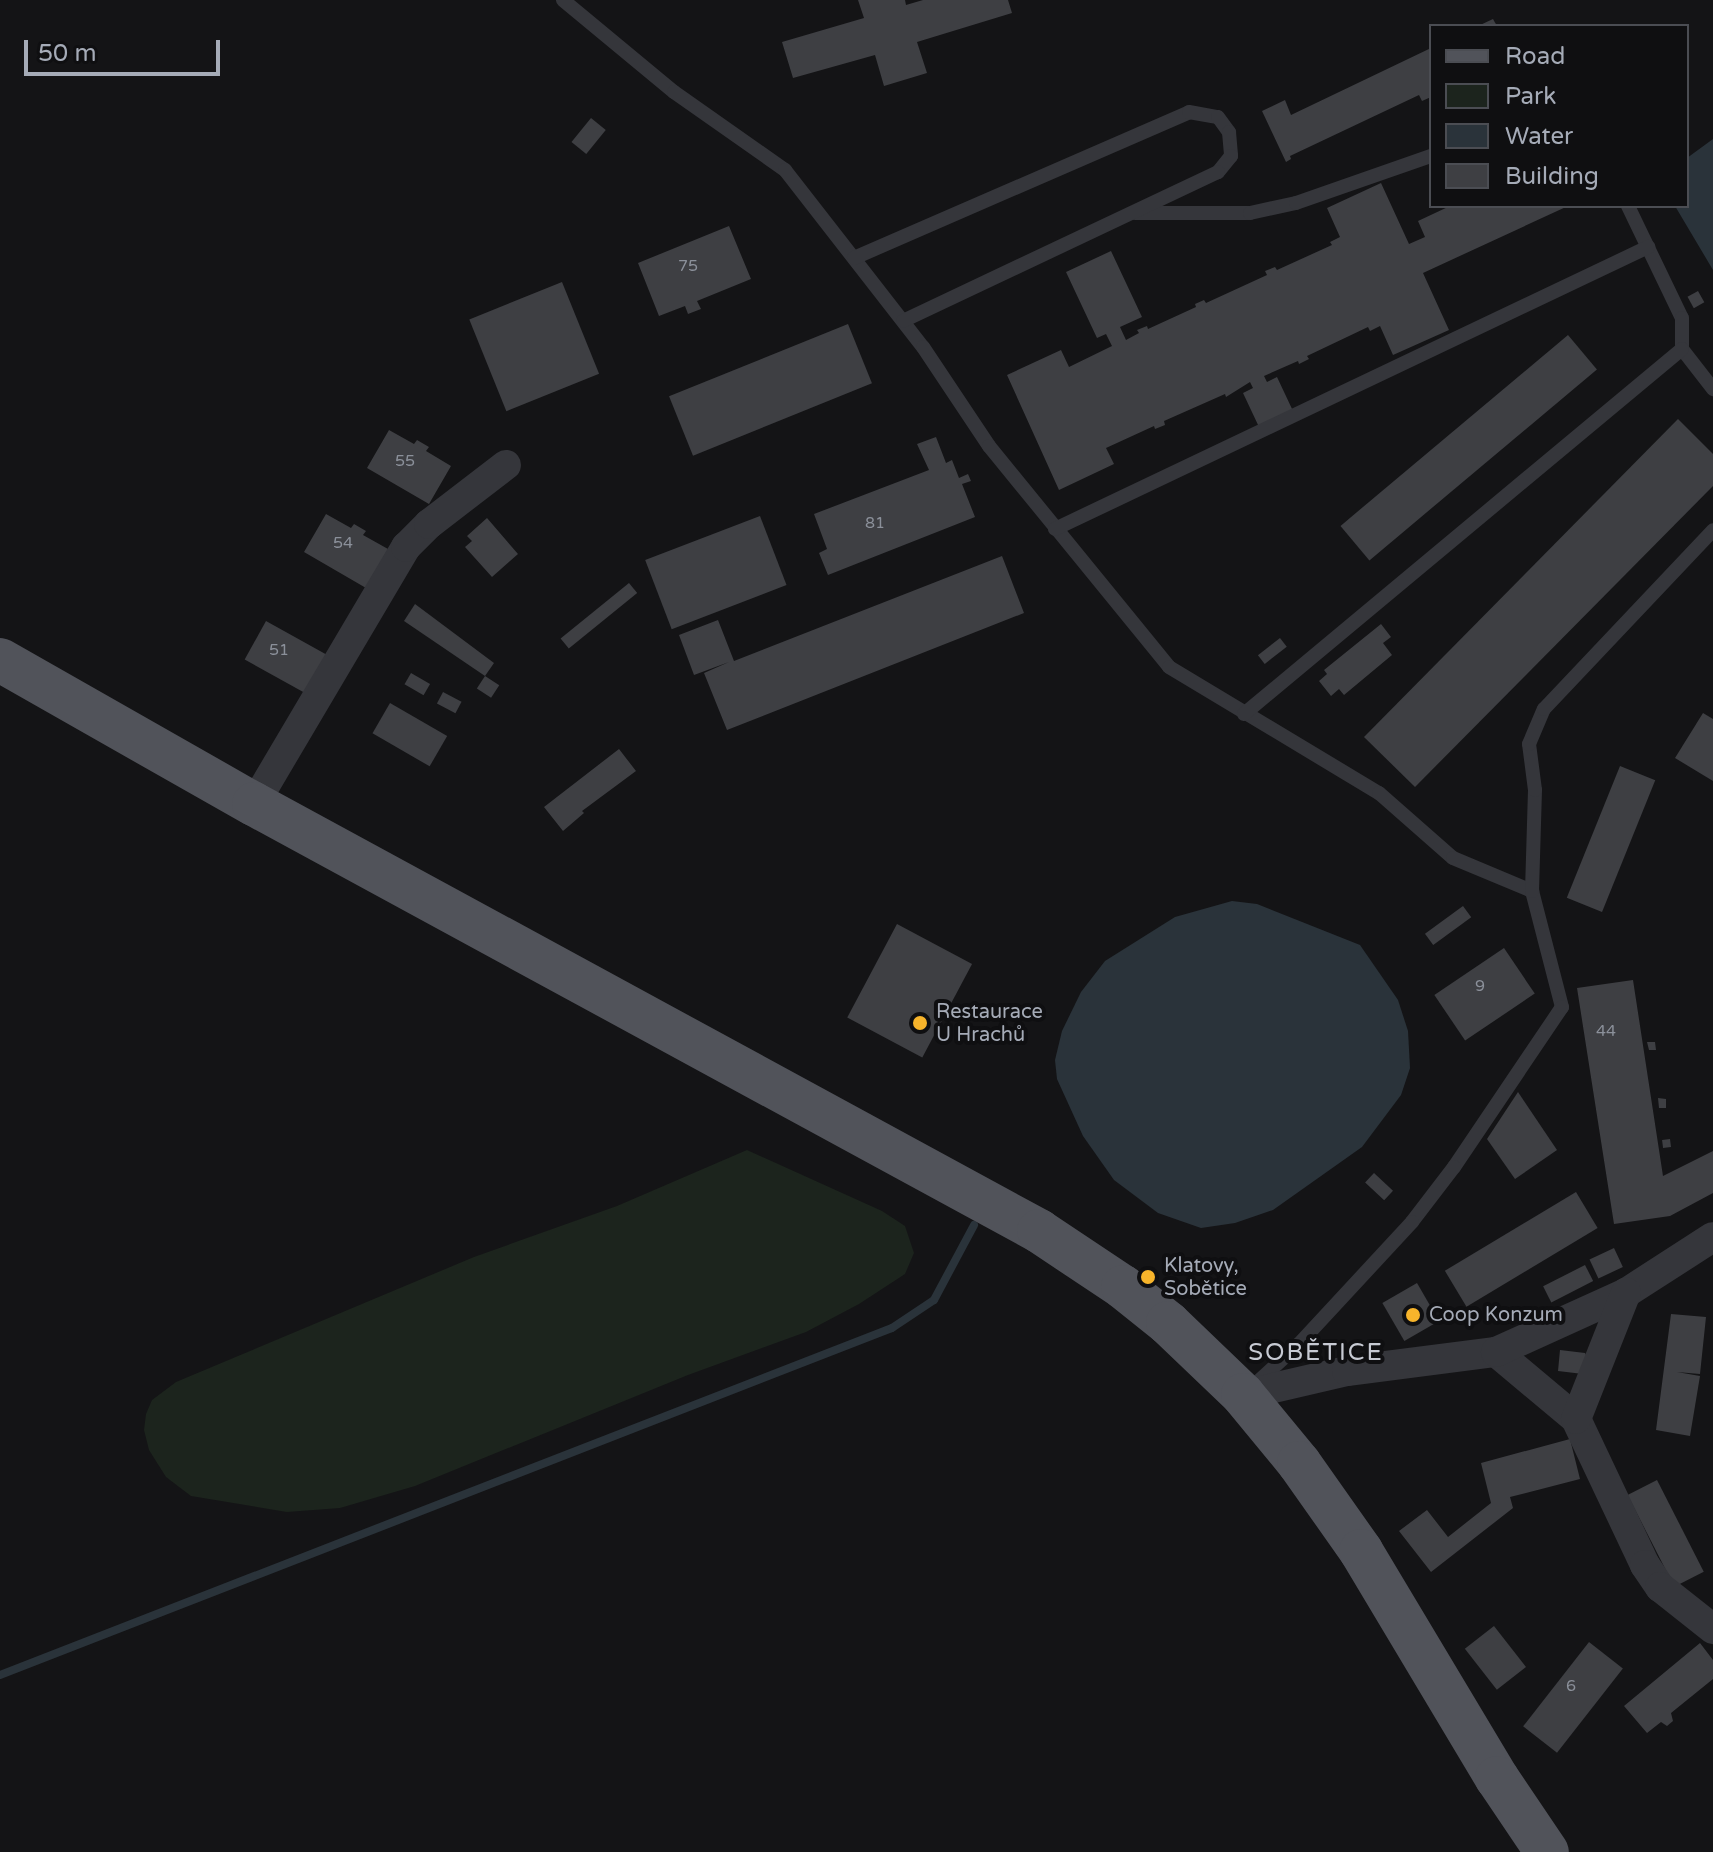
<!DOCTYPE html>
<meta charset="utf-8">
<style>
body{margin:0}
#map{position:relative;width:1713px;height:1852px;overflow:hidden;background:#141416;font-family:"Varela Round",sans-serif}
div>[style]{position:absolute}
.green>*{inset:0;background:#1c241d}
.water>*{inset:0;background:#2a333a}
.stream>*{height:8px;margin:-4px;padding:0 4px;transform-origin:4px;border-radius:4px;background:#2a333a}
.building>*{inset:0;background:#3e3f43;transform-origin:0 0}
.lane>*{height:14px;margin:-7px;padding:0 7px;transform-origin:7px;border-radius:7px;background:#35363b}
.street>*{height:30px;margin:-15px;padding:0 15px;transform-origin:15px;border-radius:15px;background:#35363b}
.primary>*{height:44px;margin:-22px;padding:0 22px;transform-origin:22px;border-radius:22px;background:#51535a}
.dots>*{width:22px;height:22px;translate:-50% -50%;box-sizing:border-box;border:4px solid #0f0f11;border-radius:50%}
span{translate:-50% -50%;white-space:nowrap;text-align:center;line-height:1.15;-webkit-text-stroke:8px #0f0f11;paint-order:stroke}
.number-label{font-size:16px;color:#8b909a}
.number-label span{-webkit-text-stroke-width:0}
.poi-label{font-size:20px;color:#a5abb7}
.left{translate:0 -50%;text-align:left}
.quarter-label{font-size:24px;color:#c7cad3;letter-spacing:2px}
.legend{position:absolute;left:1429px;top:24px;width:260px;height:184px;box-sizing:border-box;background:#0f0f11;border:2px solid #4b4d53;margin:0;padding:10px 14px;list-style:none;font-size:24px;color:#a5abb7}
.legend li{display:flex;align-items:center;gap:16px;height:40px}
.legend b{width:40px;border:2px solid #4b4d53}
.scale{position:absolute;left:24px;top:40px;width:196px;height:36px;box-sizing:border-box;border:4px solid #a5abb7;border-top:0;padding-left:10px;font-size:24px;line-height:28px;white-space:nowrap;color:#a5abb7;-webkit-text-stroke:6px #0f0f11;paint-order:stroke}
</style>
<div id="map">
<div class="green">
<i style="clip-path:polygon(747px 1150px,882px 1211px,905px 1226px,914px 1253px,905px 1274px,859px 1304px,806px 1332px,688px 1375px,415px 1486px,340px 1508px,287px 1512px,191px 1496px,166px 1477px,149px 1450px,144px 1430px,146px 1414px,152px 1400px,176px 1382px,474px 1257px,617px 1206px)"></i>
</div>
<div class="water">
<i style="clip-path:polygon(1713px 139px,1713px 270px,1675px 206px,1687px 206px,1687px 158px)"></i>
<i style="clip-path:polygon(1232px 901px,1257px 904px,1360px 945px,1398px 1000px,1408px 1031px,1410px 1068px,1401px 1095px,1362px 1147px,1273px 1210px,1235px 1223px,1201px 1228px,1158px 1213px,1114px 1180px,1083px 1136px,1057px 1079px,1055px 1060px,1062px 1031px,1081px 992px,1105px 961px,1175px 917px)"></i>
</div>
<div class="stream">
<i style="left:0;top:1675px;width:957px;rotate:-21.26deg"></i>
<i style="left:892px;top:1328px;width:50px;rotate:-33.7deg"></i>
<i style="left:934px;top:1300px;width:85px;rotate:-61.9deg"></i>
</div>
<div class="building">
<i style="clip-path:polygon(858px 0,905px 0,906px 5px,923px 0,1008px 0,1012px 13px,917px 42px,927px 73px,884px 86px,875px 55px,793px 78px,782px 42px,864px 18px)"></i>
<i style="clip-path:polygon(1493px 19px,1497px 26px,1478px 26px)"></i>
<i style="clip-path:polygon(1431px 48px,1431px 97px,1422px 101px,1419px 95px,1290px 156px,1291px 159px,1286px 162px,1262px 111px,1285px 100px,1291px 115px)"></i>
<i style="left:591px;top:118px;width:19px;height:31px;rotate:39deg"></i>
<i style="clip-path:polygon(1381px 183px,1409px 244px,1425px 237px,1418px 221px,1450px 206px,1568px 206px,1423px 273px,1449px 330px,1393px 355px,1380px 326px,1370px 331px,1368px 327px,1307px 356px,1309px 359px,1299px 364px,1298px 361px,1264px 376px,1267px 382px,1277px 377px,1293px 411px,1259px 427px,1243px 393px,1253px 388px,1250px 382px,1226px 397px,1225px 394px,1164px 421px,1165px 425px,1155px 429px,1154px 426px,1106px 448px,1114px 464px,1059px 490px,1007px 375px,1061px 350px,1069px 367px,1112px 346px,1106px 334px,1097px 338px,1066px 272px,1111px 251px,1142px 317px,1120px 327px,1126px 340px,1139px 333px,1137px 330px,1147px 326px,1148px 329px,1196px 307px,1195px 304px,1204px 300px,1206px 303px,1267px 275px,1265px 271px,1275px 267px,1277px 270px,1332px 245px,1330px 242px,1340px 237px,1327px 208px)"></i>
<i style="clip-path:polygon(729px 226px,751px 279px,697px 301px,701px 309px,688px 314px,685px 306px,659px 316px,638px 263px)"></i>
<i style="left:562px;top:282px;width:99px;height:100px;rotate:68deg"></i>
<i style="left:1698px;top:291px;width:13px;height:12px;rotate:61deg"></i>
<i style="left:848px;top:324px;width:64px;height:193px;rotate:68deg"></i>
<i style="left:1568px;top:335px;width:45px;height:297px;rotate:50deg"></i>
<i style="clip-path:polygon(1678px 419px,1713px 454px,1713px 486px,1415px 787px,1364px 737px)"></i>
<i style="clip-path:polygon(389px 430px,414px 444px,417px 440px,429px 447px,426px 451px,451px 466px,429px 504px,367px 468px)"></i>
<i style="clip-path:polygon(936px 437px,946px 463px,952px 460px,959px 478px,968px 474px,971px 481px,962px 484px,975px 517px,828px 575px,819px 553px,827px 549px,814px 514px,929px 470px,917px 444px)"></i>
<i style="clip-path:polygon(326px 514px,351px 528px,354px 524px,366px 531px,363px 535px,388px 549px,366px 588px,304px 552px)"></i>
<i style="left:760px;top:516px;width:74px;height:123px;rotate:69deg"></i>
<i style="clip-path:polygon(487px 518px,518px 554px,492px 577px,465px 547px,472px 541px,467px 536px)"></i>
<i style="clip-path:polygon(1002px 556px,1024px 613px,727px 730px,704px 673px,729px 662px,694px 675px,679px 635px,718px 620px,734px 661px)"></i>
<i style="left:629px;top:583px;width:13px;height:88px;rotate:51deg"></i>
<i style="clip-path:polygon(415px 604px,494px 663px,485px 676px,404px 621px)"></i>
<i style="left:266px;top:621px;width:70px;height:44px;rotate:29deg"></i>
<i style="clip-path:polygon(1381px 624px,1391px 637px,1383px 643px,1392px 655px,1344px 695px,1339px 689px,1331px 696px,1319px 681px,1327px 674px,1324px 670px)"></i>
<i style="left:1280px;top:638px;width:11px;height:28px;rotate:52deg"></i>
<i style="left:411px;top:673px;width:22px;height:13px;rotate:30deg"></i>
<i style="left:485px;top:676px;width:17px;height:15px;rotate:33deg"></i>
<i style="left:443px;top:692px;width:21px;height:13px;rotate:28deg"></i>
<i style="left:390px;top:703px;width:66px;height:35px;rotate:30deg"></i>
<i style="clip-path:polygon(1703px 713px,1713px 719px,1713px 781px,1675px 758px)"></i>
<i style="clip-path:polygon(619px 749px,636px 771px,582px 811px,584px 813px,563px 831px,544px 807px)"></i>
<i style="left:1620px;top:766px;width:38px;height:142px;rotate:22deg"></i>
<i style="left:1463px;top:906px;width:14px;height:47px;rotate:54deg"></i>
<i style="left:897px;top:924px;width:85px;height:106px;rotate:28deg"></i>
<i style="left:1504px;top:948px;width:55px;height:84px;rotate:56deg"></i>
<i style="clip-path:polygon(1633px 980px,1663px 1176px,1713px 1151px,1713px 1193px,1670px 1216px,1614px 1224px,1577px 988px)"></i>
<i style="clip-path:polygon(1647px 1042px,1655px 1042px,1656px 1050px,1649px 1050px)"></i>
<i style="clip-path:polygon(1518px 1092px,1557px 1150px,1515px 1179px,1487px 1139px)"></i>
<i style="clip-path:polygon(1658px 1098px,1666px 1099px,1666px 1108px,1659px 1108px)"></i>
<i style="left:1670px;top:1139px;width:8px;height:8px;rotate:83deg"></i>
<i style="left:1374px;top:1173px;width:26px;height:13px;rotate:43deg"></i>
<i style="left:1576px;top:1192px;width:42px;height:153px;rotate:59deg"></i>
<i style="left:1614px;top:1248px;width:21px;height:27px;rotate:65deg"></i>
<i style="left:1585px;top:1265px;width:18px;height:47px;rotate:63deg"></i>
<i style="left:1417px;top:1283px;width:44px;height:40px;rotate:60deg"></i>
<i style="clip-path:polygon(1671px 1314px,1706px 1317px,1700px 1374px,1677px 1372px,1700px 1376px,1690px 1436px,1656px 1430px)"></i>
<i style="clip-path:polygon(1560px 1350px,1585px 1353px,1591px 1365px,1583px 1374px,1558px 1371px)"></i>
<i style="clip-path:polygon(1570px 1439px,1580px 1479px,1510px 1497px,1513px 1508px,1431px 1572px,1399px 1531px,1427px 1510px,1448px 1537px,1491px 1503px,1481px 1463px)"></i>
<i style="left:1657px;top:1480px;width:103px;height:33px;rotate:63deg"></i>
<i style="left:1494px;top:1626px;width:52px;height:37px;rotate:52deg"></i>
<i style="left:1589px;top:1642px;width:43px;height:107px;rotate:38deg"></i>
<i style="clip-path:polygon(1700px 1643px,1713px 1660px,1713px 1679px,1671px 1713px,1673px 1721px,1667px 1726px,1661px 1722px,1647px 1733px,1624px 1706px)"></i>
</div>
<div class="lane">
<i style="left:563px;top:0;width:144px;rotate:39.7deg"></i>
<i style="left:674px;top:92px;width:136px;rotate:35.1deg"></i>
<i style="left:785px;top:170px;width:224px;rotate:52.1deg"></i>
<i style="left:923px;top:347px;width:119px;rotate:56.3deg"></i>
<i style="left:989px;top:446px;width:285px;rotate:50.8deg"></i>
<i style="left:1169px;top:667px;width:245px;rotate:31deg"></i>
<i style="left:1379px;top:793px;width:98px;rotate:41.3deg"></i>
<i style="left:1453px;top:858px;width:86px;rotate:22.7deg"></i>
<i style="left:1532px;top:891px;width:120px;rotate:75.5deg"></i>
<i style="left:1562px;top:1007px;width:193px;rotate:124deg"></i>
<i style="left:1454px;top:1167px;width:69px;rotate:127.4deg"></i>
<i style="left:1412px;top:1222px;width:166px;rotate:132.8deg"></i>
<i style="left:1299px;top:1344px;width:64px;rotate:137.5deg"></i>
<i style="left:1628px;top:206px;width:124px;rotate:64.3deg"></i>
<i style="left:1682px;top:318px;width:31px;rotate:90deg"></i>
<i style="left:1682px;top:349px;width:51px;rotate:52.2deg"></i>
<i style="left:1135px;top:213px;width:115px"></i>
<i style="left:1250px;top:213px;width:47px;rotate:-12.3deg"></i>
<i style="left:1296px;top:203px;width:143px;rotate:-19.2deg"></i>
<i style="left:854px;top:258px;width:365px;rotate:-23.5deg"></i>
<i style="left:1189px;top:112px;width:29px;rotate:10deg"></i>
<i style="left:1218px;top:117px;width:19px;rotate:54deg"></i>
<i style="left:1229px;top:132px;width:24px;rotate:85deg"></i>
<i style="left:1231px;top:156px;width:21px;rotate:129deg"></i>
<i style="left:1218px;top:172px;width:348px;rotate:154.7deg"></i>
<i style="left:1055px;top:529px;width:657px;rotate:-25.43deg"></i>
<i style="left:1244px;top:714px;width:570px;rotate:-39.81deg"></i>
<i style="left:1532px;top:891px;width:101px;rotate:-88.3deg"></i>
<i style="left:1535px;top:790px;width:46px;rotate:-97.4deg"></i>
<i style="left:1529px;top:744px;width:38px;rotate:-67deg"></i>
<i style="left:1544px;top:709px;width:246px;rotate:-46.6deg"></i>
</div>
<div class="street">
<i style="left:254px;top:804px;width:299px;rotate:-59.4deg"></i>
<i style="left:406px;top:547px;width:33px;rotate:-45deg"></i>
<i style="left:429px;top:524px;width:97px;rotate:-37.5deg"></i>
<i style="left:1496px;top:1352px;width:104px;rotate:39.9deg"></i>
<i style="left:1576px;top:1419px;width:161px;rotate:64.7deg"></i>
<i style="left:1645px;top:1565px;width:27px;rotate:56deg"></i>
<i style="left:1660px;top:1587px;width:68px;rotate:38.4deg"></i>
<i style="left:1243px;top:1395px;width:107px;rotate:-13deg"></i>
<i style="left:1347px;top:1371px;width:150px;rotate:-7.3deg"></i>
<i style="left:1496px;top:1352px;width:143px;rotate:-24.4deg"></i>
<i style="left:1626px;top:1293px;width:103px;rotate:-32.8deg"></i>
<i style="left:1576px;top:1419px;width:136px;rotate:-68.4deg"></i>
</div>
<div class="primary">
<i style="left:0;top:660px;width:292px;rotate:29.6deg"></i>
<i style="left:254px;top:804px;width:894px;rotate:28.54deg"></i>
<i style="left:1039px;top:1231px;width:101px;rotate:33.7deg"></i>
<i style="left:1123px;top:1287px;width:58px;rotate:38.7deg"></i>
<i style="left:1168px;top:1323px;width:104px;rotate:43.8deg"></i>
<i style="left:1243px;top:1395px;width:88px;rotate:50.5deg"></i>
<i style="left:1299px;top:1463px;width:108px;rotate:54.8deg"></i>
<i style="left:1361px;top:1551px;width:265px;rotate:59.1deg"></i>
<i style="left:1497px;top:1778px;width:89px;rotate:56deg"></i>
</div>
<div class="dots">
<i style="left:920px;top:1023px;background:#f7b42b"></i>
<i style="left:1148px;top:1277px;background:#f7b42b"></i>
<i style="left:1413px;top:1315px;background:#f7b42b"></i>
</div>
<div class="number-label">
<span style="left:688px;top:266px">75</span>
<span style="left:405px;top:461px">55</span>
<span style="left:875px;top:523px">81</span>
<span style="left:343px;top:543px">54</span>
<span style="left:279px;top:650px">51</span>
<span style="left:1480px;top:986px">9</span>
<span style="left:1606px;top:1031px">44</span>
<span style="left:1571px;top:1686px">6</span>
</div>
<div class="poi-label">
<span class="left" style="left:936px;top:1024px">Restaurace<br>U Hrachů</span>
<span class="left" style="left:1164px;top:1278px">Klatovy,<br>Sobětice</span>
<span class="left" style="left:1429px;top:1315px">Coop Konzum</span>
</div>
<div class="quarter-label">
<span style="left:1316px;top:1353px">SOBĚTICE</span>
</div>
<ul class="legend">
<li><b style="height:10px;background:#51535a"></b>Road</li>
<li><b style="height:22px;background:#1c241d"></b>Park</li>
<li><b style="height:22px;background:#2a333a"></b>Water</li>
<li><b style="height:22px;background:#3e3f43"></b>Building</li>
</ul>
<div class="scale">50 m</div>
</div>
